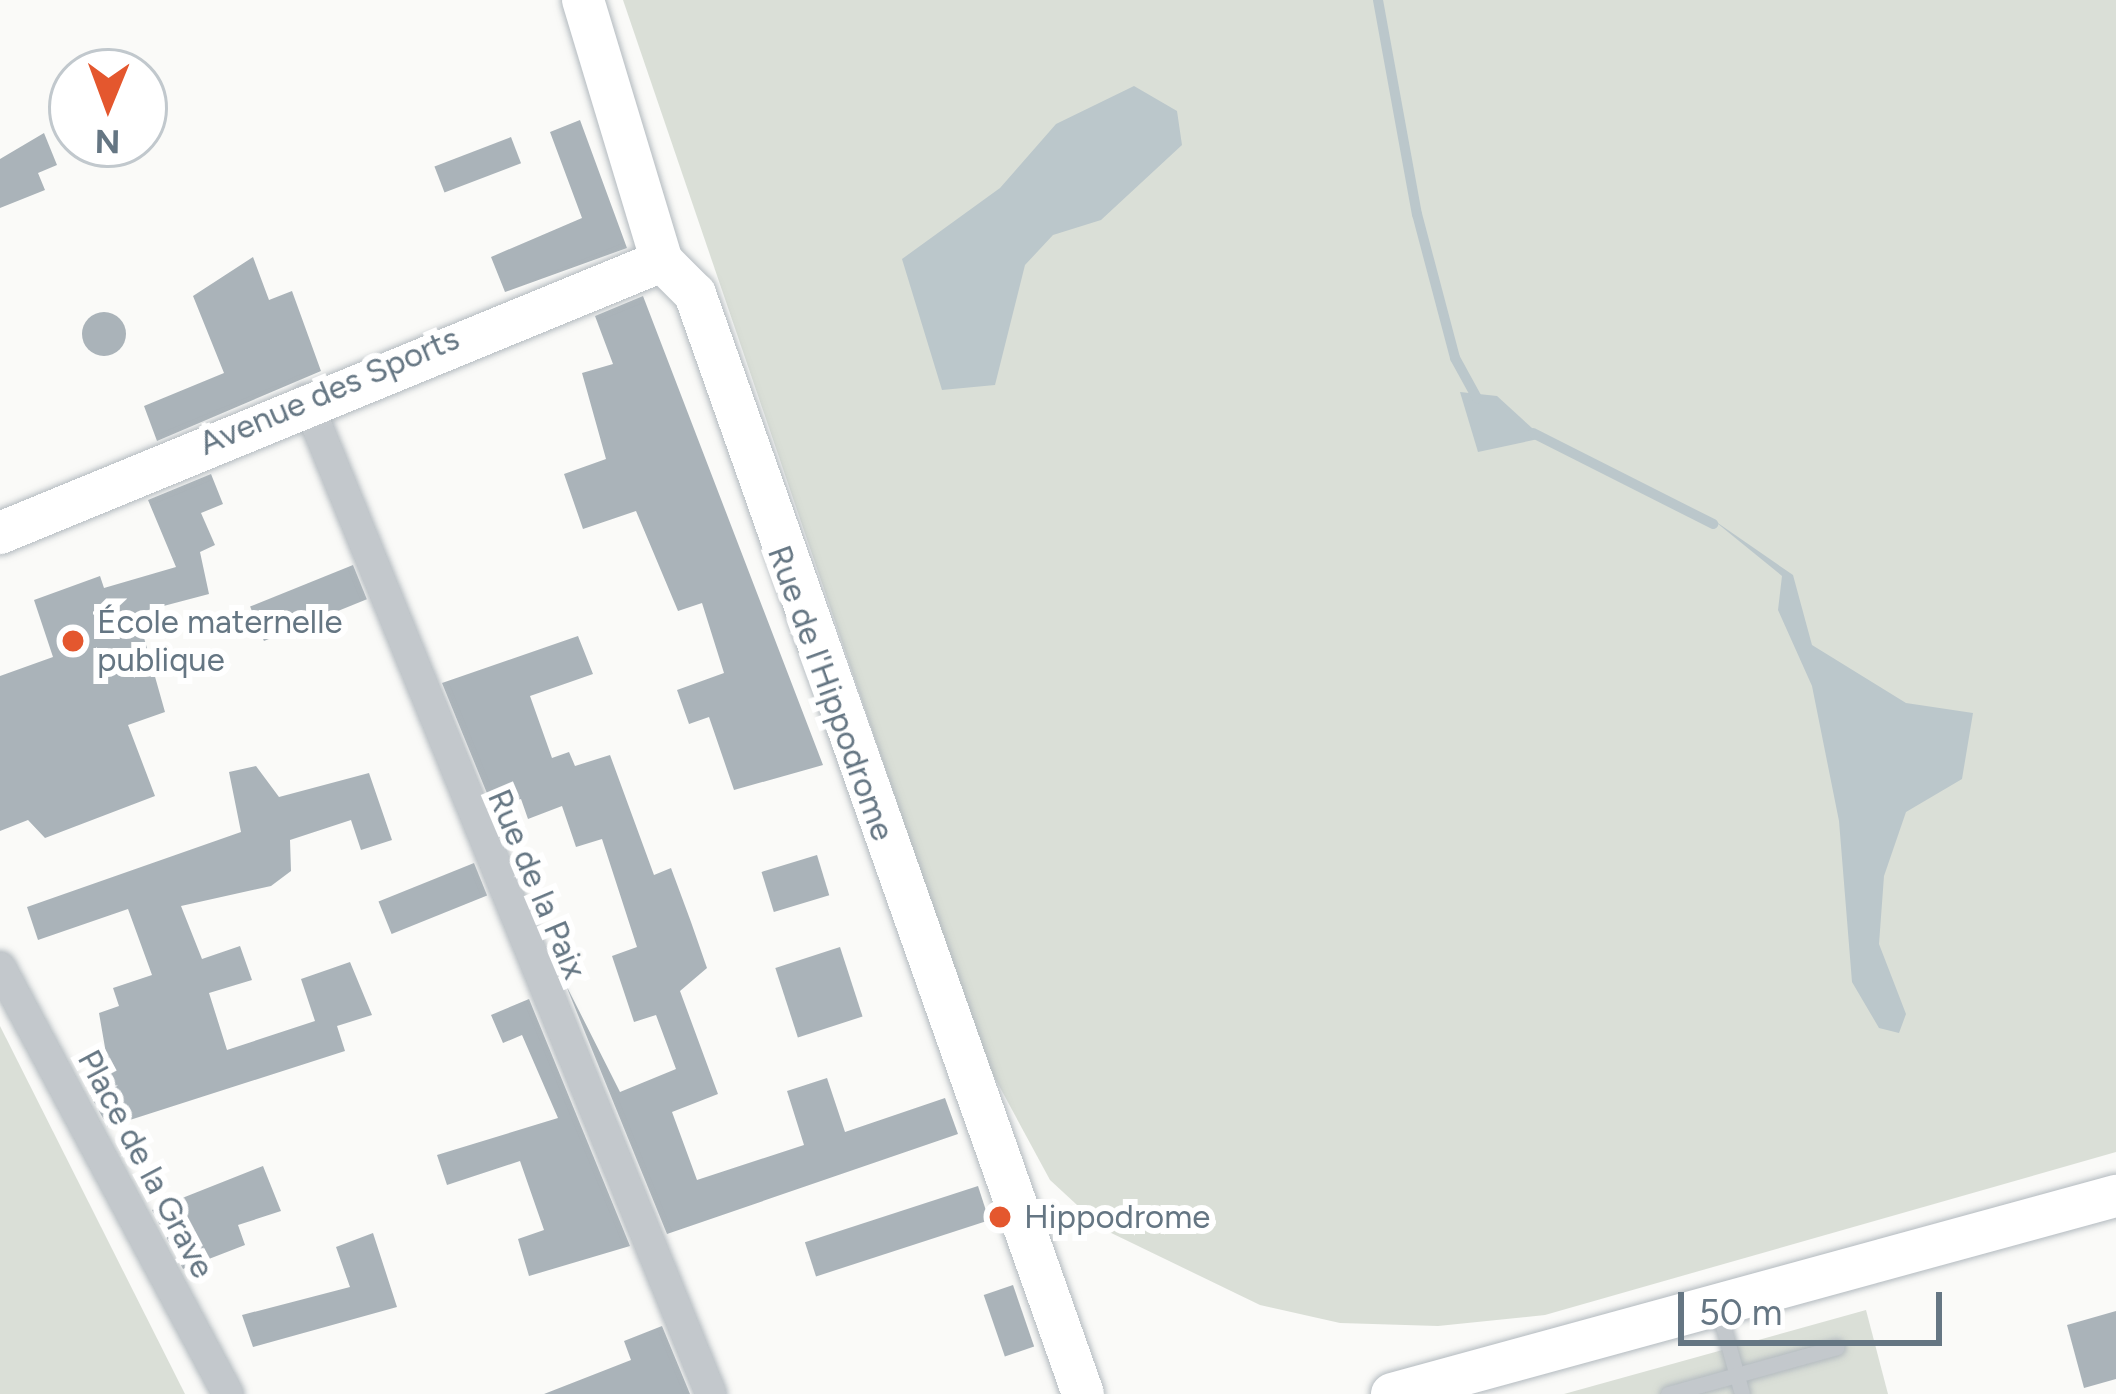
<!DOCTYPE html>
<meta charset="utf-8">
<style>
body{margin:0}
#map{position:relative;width:2116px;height:1394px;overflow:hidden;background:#fafaf8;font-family:Figtree,sans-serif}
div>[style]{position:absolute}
.green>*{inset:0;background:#dadfd7}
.water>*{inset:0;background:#bbc7cb}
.stream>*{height:10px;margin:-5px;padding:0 5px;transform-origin:5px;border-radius:5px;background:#bbc7cb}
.building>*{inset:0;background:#aab3b9;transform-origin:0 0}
.round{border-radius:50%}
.roads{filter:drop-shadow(0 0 3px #b3babf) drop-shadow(0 0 3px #b3babf)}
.lane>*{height:15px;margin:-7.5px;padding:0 7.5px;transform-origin:7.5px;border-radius:7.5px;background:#c3c8cc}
.street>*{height:30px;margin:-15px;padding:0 15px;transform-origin:15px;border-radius:15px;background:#c3c8cc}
.secondary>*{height:42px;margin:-21px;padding:0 21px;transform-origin:21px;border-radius:21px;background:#fff}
.dots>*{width:33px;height:33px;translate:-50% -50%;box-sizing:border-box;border:6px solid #fff;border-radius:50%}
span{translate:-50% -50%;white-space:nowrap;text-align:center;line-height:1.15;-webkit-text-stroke:12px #fff;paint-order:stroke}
.street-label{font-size:33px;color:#657683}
.poi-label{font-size:33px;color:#657683}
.left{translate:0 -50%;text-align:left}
.north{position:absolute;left:48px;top:48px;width:120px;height:120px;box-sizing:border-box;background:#fff;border:3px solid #c1c8cd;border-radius:50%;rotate:181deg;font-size:33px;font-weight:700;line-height:48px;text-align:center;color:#657683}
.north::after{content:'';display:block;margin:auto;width:42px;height:54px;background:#e4572e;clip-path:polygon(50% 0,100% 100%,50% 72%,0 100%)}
.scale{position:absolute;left:1678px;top:1292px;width:264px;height:54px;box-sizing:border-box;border:6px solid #657683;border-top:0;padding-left:15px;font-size:36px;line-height:42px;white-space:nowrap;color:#657683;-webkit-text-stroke:9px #fff;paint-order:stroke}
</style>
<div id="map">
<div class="green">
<i style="clip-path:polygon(623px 0,2116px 0,2116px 1152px,1545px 1315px,1438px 1326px,1340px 1323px,1260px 1305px,1103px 1229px,1050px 1180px,984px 1058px)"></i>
<i style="clip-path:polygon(0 1026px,185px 1394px,0 1394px)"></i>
<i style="clip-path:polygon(1866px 1310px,1888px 1394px,1564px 1394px)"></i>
</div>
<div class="water">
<i style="clip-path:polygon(1134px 86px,1177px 111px,1182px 145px,1101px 220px,1053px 235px,1025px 265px,995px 385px,942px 390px,902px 259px,1000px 188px,1056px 124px)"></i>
<i style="clip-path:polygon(1460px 392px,1497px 396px,1543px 438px,1478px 452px)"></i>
<i style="clip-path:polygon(1712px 519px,1793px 575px,1812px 645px,1906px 703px,1973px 713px,1962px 779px,1906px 812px,1884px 876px,1879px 944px,1906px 1014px,1899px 1033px,1879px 1028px,1852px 982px,1839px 821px,1812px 686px,1778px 610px,1782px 576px)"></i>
</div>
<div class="stream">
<i style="left:1378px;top:0;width:218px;rotate:79.7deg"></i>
<i style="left:1417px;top:214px;width:149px;rotate:75.2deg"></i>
<i style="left:1455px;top:358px;width:46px;rotate:61.2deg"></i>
<i style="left:1533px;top:433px;width:202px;rotate:26.8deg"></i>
</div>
<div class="building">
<i style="clip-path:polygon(580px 120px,627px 248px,505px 292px,491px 257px,582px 218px,550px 132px)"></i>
<i style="clip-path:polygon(44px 133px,57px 165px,38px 173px,45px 190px,0 208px,0 159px)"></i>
<i style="left:511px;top:137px;width:28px;height:82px;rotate:69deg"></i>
<i style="clip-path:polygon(253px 257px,269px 300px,292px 291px,321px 371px,157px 441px,144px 406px,224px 373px,193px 296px)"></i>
<i style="clip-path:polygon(643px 296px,823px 765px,734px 790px,709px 717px,689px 724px,677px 690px,724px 673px,702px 603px,678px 611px,636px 511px,583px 529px,564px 474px,606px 459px,582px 373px,613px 364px,595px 316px)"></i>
<i class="round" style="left:82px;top:312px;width:44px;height:44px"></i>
<i style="clip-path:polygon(211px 474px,223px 504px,201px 513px,215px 545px,200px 552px,209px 594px,137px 613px,165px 712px,128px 725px,155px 796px,45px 838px,28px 820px,0 831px,0 676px,53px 657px,34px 600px,100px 576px,104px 588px,176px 567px,148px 500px)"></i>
<i style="left:353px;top:565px;width:37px;height:111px;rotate:68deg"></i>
<i style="clip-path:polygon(578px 636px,593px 674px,530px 696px,552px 758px,569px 752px,575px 766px,610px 755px,654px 875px,671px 868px,691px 922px,707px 968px,680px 991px,718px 1094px,672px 1112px,697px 1180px,804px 1145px,787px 1091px,827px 1078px,845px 1132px,945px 1098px,958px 1134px,667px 1234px,565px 983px,620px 1092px,676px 1069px,656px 1015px,634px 1022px,612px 956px,637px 947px,602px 839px,576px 847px,562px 806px,528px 819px,521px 799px,493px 808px,442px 683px)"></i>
<i style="clip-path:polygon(256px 766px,279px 797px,369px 773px,392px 840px,361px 850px,351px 820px,290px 840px,291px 871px,271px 886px,181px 906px,202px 959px,240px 946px,252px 980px,209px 993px,227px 1050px,315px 1021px,301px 979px,350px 962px,372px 1015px,337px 1026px,345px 1051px,108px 1127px,90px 1095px,112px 1088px,99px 1013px,119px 1006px,113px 988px,152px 975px,128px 909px,38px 940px,27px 907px,241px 832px,229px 772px)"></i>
<i style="left:817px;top:855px;width:42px;height:58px;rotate:73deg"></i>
<i style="left:474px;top:863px;width:35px;height:103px;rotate:68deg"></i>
<i style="left:840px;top:947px;width:73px;height:68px;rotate:72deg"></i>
<i style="clip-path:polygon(529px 999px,630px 1246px,529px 1276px,518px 1239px,544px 1230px,520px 1161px,447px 1185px,437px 1155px,558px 1118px,522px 1035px,503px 1043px,491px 1015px)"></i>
<i style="clip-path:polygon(263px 1166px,281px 1211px,238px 1225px,245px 1245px,183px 1269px,152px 1210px)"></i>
<i style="left:978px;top:1186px;width:36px;height:182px;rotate:72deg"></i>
<i style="clip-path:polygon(373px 1233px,397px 1307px,253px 1347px,242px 1315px,350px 1287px,336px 1247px)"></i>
<i style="left:1013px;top:1285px;width:65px;height:31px;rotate:71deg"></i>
<i style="clip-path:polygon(2116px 1311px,2116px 1379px,2084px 1388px,2067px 1325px)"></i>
<i style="clip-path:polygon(662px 1326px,690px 1394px,544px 1394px,631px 1360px,624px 1341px)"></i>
</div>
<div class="roads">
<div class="lane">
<i style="left:1718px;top:1308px;width:89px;rotate:74.4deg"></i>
<i style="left:1668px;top:1394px;width:175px;rotate:-15.5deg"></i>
</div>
<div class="street">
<i style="left:306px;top:399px;width:1074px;rotate:67.85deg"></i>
<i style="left:0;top:967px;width:484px;rotate:61.9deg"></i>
</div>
<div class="secondary">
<i style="left:583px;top:0;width:273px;rotate:73.2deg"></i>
<i style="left:662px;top:261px;width:47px;rotate:45deg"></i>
<i style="left:695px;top:294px;width:1166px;rotate:70.57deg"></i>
<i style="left:0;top:533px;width:716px;rotate:-22.34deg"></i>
<i style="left:1392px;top:1394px;width:751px;rotate:-15.3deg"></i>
</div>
</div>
<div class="dots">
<i style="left:73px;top:641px;background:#e4572e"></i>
<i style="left:1000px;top:1217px;background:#e4572e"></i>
</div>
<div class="street-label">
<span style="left:329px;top:391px;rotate:-23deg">Avenue des Sports</span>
<span style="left:831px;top:693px;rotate:70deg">Rue de l'Hippodrome</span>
<span style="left:537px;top:884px;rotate:67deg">Rue de la Paix</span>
<span style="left:146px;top:1164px;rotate:62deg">Place de la Grave</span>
</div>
<div class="poi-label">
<span class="left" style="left:97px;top:641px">École maternelle<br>publique</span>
<span class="left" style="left:1024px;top:1217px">Hippodrome</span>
</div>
<div class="north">N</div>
<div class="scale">50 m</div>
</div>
